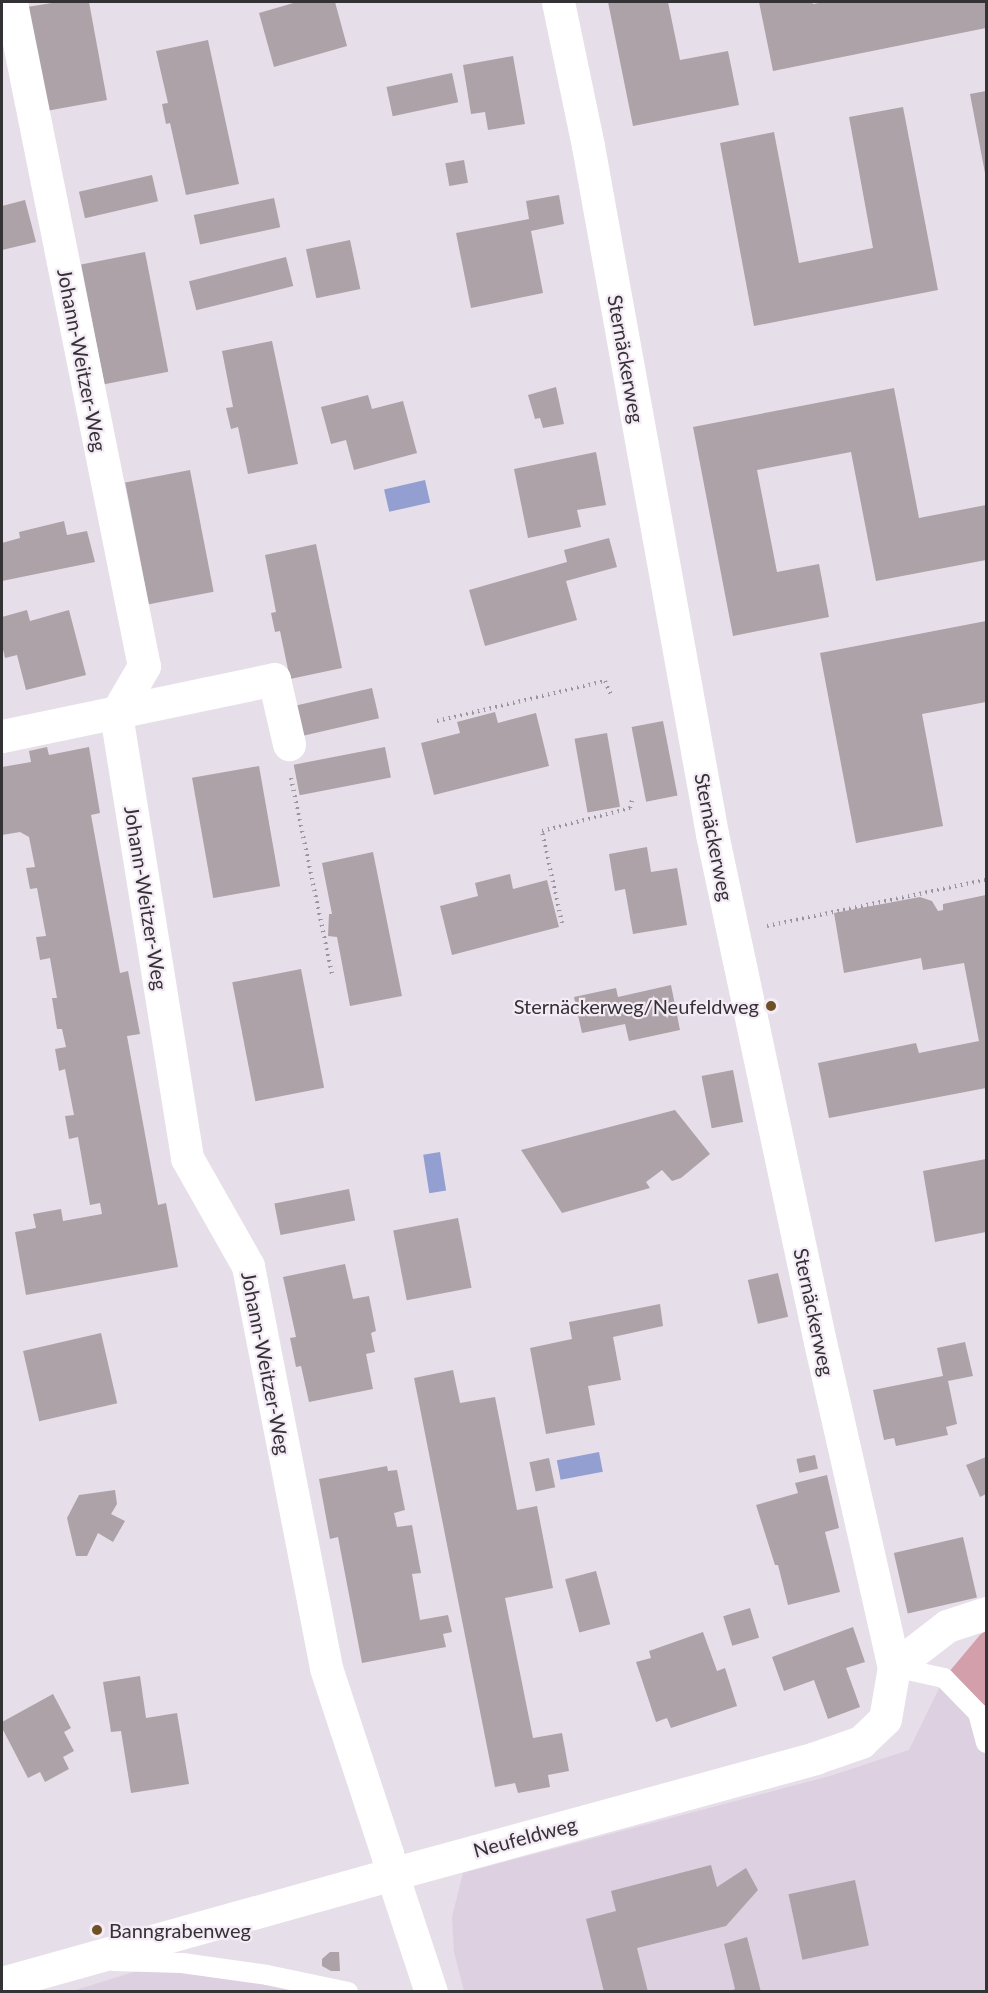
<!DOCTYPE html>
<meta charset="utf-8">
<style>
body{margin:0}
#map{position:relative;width:988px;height:1993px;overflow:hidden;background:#e6dee9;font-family:Lato,sans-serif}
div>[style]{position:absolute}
.built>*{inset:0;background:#ddd0e1}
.green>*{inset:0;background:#d39faa}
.water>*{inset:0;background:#939fd1;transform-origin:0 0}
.building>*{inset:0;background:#ada2a8;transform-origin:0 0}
.path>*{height:4px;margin-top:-2px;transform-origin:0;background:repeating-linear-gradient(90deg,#9b969e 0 1.5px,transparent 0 6px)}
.lane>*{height:20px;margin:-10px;padding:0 10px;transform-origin:10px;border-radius:10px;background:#fff}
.street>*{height:33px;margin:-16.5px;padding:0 16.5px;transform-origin:16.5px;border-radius:16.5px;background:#fff}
.secondary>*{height:33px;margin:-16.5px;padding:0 16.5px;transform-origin:16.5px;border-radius:16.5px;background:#fff}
.dots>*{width:16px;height:16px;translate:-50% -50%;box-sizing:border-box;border:3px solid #f4ebf6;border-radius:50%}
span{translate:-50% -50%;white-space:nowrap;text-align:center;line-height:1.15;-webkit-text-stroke:4.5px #f4ebf6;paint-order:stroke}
.street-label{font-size:20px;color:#353236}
.poi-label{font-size:20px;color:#353236}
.right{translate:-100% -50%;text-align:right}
.left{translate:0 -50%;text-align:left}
.frame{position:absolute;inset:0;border:3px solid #353236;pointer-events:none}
</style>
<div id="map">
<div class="built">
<i style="clip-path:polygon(986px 1631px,986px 1991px,464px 1991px,454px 1952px,452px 1917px,463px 1873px,830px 1776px,909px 1750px,944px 1678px,980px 1635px)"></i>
<i style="clip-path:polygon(163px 1963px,348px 1992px,69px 1992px)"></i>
</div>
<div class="green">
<i style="clip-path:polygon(986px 1631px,986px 1743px,944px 1678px,980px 1635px)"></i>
</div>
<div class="water">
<i style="left:425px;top:480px;width:23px;height:42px;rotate:77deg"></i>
<i style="left:440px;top:1152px;width:39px;height:17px;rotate:81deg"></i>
<i style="left:599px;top:1452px;width:20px;height:43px;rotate:79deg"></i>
</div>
<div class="building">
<i style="clip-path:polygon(58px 2px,89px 2px,107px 100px,46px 111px,27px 7px)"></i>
<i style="clip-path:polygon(297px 2px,335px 2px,347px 46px,274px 67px,259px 13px)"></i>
<i style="clip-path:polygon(608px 2px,668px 2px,680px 60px,728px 51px,739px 105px,633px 126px)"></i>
<i style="clip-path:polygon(759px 2px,812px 2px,813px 4px,825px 2px,986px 2px,986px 28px,773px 71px)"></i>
<i style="clip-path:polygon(208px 40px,239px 184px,186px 195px,170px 123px,166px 124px,162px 104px,168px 103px,156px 51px)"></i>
<i style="clip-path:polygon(513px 56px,525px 124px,488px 130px,485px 112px,471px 114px,463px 65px)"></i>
<i style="left:452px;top:73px;width:30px;height:67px;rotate:78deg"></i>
<i style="clip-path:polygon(986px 91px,986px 173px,985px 173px,970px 94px)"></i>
<i style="clip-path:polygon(903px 107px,938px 290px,754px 326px,720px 143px,774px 132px,799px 263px,873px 248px,849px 117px)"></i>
<i style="left:464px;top:160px;width:23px;height:19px;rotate:80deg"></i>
<i style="left:152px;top:175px;width:27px;height:75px;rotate:77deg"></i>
<i style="clip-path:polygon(559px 195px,564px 224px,531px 231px,543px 293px,471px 308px,456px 233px,529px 219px,526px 201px)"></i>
<i style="left:274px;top:198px;width:30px;height:82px;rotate:78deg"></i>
<i style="clip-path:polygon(25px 200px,36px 242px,2px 250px,2px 206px)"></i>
<i style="left:350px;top:240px;width:50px;height:45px;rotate:78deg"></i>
<i style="left:145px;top:252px;width:122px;height:65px;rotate:79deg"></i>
<i style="left:286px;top:257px;width:30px;height:100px;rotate:76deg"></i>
<i style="clip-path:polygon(272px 341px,298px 464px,248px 474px,238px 427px,231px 429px,226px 408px,233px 407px,222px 351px)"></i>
<i style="clip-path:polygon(556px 387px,564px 424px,543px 428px,540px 418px,535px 419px,528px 395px)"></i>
<i style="clip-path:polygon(894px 388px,919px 518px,986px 505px,986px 560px,876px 581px,851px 452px,757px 470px,777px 572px,819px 564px,829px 617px,733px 636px,693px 427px)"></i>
<i style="clip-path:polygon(368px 395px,372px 409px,403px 401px,417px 453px,354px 470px,346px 440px,331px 444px,321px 407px)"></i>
<i style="clip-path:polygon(596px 452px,606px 505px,577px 510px,581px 527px,528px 538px,514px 469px)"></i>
<i style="left:190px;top:470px;width:124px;height:66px;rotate:79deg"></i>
<i style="clip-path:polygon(64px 521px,67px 535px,87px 531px,95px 562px,2px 581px,2px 543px,20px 538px,19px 532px)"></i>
<i style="clip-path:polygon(609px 538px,617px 567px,566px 581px,577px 620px,485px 646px,469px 590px,567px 562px,564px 550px)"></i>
<i style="clip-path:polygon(316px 544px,342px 668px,290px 679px,280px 631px,275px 632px,271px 613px,276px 612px,265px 555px)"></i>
<i style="clip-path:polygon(27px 610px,30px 621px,69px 610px,86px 675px,26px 690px,17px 655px,5px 658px,2px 645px,2px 617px)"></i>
<i style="clip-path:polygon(986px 621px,986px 702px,922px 714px,943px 826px,856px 843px,820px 653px)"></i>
<i style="left:372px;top:688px;width:31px;height:80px;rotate:77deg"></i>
<i style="clip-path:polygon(495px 712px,498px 723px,536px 713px,549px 766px,434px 795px,421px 743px,460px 733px,457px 722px)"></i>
<i style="left:663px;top:721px;width:76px;height:32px;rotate:79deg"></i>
<i style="left:607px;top:733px;width:75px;height:33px;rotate:80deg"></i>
<i style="clip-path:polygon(47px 747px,49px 755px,89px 747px,100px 813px,91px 815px,120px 973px,128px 971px,140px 1034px,127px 1036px,158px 1205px,166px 1203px,178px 1267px,26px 1295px,15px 1232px,36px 1228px,33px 1214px,61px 1209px,63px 1221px,102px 1214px,100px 1203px,90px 1205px,78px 1137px,69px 1139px,65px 1116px,74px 1115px,65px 1069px,59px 1071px,55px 1049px,66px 1047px,62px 1029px,57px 1029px,52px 998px,57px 998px,50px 958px,40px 960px,36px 937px,46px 936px,37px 888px,30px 889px,26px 868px,35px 867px,29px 837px,20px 832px,2px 835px,2px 767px,31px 762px,29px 751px)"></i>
<i style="left:385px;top:747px;width:31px;height:93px;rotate:79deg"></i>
<i style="left:259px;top:766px;width:122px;height:68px;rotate:80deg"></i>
<i style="clip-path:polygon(647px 847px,651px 872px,677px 868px,687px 925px,633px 934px,625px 889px,615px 891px,609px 854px)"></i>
<i style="clip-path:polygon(373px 852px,402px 996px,350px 1006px,337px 937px,328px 936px,329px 914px,332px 914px,322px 863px)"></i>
<i style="clip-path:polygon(510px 874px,513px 889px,547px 880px,559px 927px,452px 955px,440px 906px,478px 896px,475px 883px)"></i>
<i style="clip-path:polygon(986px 895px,986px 1088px,829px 1118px,818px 1063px,916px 1043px,919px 1053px,979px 1041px,964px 963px,923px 970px,921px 958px,844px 973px,834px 913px,920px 897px,932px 901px,938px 911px,943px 910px,943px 904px)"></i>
<i style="left:301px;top:969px;width:121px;height:70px;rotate:79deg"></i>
<i style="clip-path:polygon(671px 985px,680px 1030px,629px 1041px,625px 1024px,582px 1033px,574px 997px,616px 988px,618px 997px)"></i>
<i style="left:733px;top:1070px;width:53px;height:32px;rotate:79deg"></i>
<i style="clip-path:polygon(675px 1110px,710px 1154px,681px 1178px,672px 1181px,662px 1170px,646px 1182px,650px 1188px,562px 1213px,521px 1150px)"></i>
<i style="clip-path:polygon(986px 1159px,986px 1232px,935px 1242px,923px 1171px)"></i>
<i style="left:349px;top:1189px;width:32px;height:76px;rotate:79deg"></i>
<i style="left:458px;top:1218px;width:71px;height:66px;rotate:79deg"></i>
<i style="clip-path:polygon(345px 1264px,353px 1299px,369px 1296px,376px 1331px,371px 1333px,375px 1352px,366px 1354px,373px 1389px,309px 1402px,301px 1366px,296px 1367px,290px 1338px,296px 1337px,283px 1277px)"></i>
<i style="left:778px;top:1273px;width:45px;height:31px;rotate:77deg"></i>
<i style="clip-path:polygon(660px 1304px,663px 1326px,613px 1337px,621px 1380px,588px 1386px,595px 1425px,546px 1434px,530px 1348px,572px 1339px,569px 1322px)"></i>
<i style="left:101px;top:1333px;width:72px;height:80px;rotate:77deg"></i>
<i style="clip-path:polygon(965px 1342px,973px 1376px,948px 1381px,957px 1424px,946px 1427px,948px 1435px,896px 1446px,894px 1438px,884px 1440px,873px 1390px,943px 1376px,937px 1348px)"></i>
<i style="clip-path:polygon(453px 1370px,460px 1403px,495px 1397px,517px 1510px,537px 1506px,553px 1588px,505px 1598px,533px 1738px,562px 1733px,569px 1771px,548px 1775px,550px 1787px,518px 1793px,515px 1783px,495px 1787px,414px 1378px)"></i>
<i style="left:815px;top:1455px;width:14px;height:19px;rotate:78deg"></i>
<i style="clip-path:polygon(986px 1457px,986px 1494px,980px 1497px,966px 1465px)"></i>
<i style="left:549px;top:1458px;width:30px;height:20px;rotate:78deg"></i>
<i style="clip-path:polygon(387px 1466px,388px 1471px,397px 1470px,405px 1510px,394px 1513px,397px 1527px,412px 1525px,421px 1573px,412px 1574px,420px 1620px,448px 1615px,452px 1632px,443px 1634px,446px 1647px,362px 1663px,338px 1537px,330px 1539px,319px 1479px)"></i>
<i style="clip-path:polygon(827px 1475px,839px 1528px,825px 1532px,840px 1592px,788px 1605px,778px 1565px,775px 1565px,756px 1505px,798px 1493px,795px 1483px)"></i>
<i style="clip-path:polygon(115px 1490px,117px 1504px,111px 1514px,125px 1521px,113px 1542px,98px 1533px,87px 1556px,76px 1556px,67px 1518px,79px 1495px)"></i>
<i style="left:963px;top:1537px;width:62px;height:71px;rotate:77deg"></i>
<i style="left:596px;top:1571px;width:55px;height:32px;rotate:75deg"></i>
<i style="left:750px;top:1608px;width:31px;height:28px;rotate:73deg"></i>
<i style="clip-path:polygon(853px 1627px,865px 1662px,846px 1668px,860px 1707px,828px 1719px,814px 1680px,784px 1691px,772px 1657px)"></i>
<i style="clip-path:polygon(703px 1632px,717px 1671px,725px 1668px,737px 1706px,671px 1728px,667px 1718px,656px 1722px,636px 1662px,651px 1658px,649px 1651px)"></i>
<i style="clip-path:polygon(140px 1676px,146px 1718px,177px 1713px,189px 1784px,131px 1793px,121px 1731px,111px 1732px,103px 1682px)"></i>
<i style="clip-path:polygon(53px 1694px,71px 1728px,64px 1732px,74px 1751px,63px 1757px,69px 1769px,45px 1782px,40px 1772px,28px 1778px,2px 1728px,2px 1722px)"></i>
<i style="clip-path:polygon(711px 1865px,717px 1887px,746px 1868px,758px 1890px,726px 1926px,637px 1948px,648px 1992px,604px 1992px,586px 1919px,616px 1911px,611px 1891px)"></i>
<i style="left:855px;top:1880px;width:67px;height:68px;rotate:78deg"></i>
<i style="clip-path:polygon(747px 1937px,761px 1992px,728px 1992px,735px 1989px,724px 1944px)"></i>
<i style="clip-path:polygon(330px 1952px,339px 1952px,340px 1971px,331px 1971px,322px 1966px,322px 1959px)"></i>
</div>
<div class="path">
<i style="left:437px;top:721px;width:173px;rotate:-13.4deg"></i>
<i style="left:605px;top:681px;width:15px;rotate:67deg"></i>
<i style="left:291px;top:778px;width:200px;rotate:78.2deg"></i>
<i style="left:562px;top:923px;width:94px;rotate:-102.3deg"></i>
<i style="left:542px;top:831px;width:91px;rotate:-14.6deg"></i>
<i style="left:630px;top:808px;width:8px;rotate:-76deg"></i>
<i style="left:767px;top:926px;width:224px;rotate:-11.9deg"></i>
</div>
<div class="lane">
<i style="left:894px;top:1667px;width:51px;rotate:12.4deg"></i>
<i style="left:944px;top:1678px;width:49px;rotate:45.8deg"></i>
<i style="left:978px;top:1713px;width:31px;rotate:75deg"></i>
<i style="left:113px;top:1961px;width:69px;rotate:1.7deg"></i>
<i style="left:182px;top:1963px;width:86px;rotate:8deg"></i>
<i style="left:267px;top:1975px;width:83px;rotate:11.9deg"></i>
</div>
<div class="street">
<i style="left:7px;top:2px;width:8px;rotate:50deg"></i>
<i style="left:12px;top:8px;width:671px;rotate:78.66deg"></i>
<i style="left:144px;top:666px;width:56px;rotate:120.3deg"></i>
<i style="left:116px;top:714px;width:450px;rotate:80.9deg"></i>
<i style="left:187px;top:1158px;width:124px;rotate:60.5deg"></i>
<i style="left:248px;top:1266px;width:409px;rotate:79deg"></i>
<i style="left:326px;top:1668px;width:195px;rotate:71.8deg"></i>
<i style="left:387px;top:1853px;width:22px;rotate:77deg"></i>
<i style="left:392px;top:1874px;width:439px;rotate:-15.3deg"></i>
<i style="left:815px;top:1758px;width:49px;rotate:-19.2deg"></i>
<i style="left:861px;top:1742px;width:33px;rotate:-44deg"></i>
<i style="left:885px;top:1719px;width:53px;rotate:-80.2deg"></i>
<i style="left:894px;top:1667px;width:67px;rotate:-37.7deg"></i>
<i style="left:947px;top:1626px;width:41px;rotate:-18.4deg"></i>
<i style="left:558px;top:2px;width:147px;rotate:78.2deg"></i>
<i style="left:588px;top:146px;width:699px;rotate:79.78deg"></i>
<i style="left:712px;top:834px;width:519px;rotate:78deg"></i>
<i style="left:820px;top:1342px;width:333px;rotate:77.2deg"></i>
<i style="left:2px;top:736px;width:278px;rotate:-11.8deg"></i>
<i style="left:274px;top:679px;width:67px;rotate:77deg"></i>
</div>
<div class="secondary">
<i style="left:2px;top:1983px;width:405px;rotate:-15.6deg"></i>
<i style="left:392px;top:1874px;width:124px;rotate:71.7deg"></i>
</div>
<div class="dots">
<i style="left:771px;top:1006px;background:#6f5025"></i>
<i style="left:97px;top:1930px;background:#6f5025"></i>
</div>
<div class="street-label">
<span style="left:626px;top:359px;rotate:80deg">Sternäckerweg</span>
<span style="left:82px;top:360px;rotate:79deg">Johann-Weitzer-Weg</span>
<span style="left:714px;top:837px;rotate:79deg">Sternäckerweg</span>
<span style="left:146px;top:898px;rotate:81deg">Johann-Weitzer-Weg</span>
<span style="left:814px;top:1312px;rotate:78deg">Sternäckerweg</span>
<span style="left:266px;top:1363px;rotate:79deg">Johann-Weitzer-Weg</span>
<span style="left:525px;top:1837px;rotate:-15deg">Neufeldweg</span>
</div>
<div class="poi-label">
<span class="right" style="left:759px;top:1006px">Sternäckerweg/Neufeldweg</span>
<span class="left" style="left:109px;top:1930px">Banngrabenweg</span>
</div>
<div class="frame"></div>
</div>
